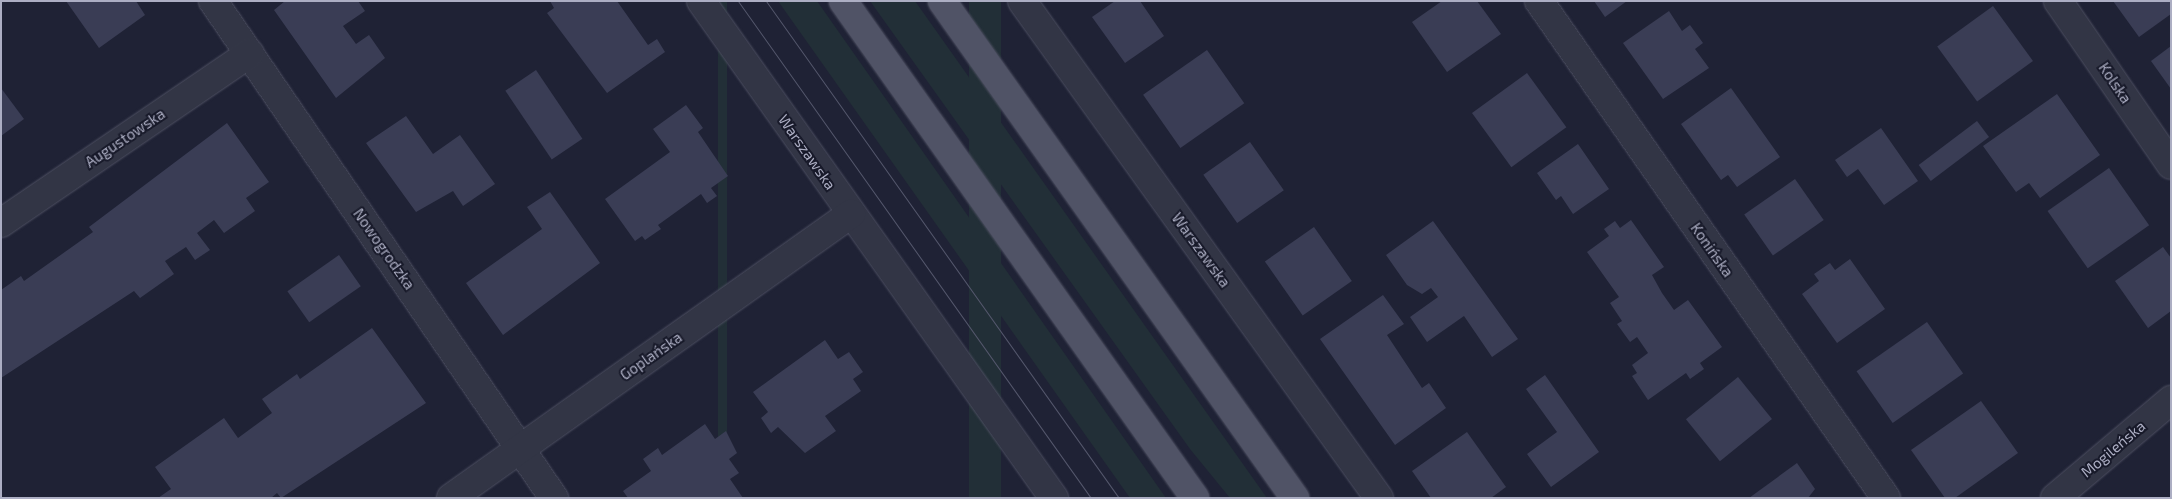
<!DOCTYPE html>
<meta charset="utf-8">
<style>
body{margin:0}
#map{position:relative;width:2172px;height:499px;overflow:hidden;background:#1f2235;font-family:"Exo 2",sans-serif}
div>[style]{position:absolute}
.green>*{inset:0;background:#222f37;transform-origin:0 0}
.building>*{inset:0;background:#3a3d55;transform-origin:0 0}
.roads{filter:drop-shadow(0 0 1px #4d4f61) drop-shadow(0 0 1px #4d4f61)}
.minor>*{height:28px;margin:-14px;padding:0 14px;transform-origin:14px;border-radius:14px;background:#323545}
.major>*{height:28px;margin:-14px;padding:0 14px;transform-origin:14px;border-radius:14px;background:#505366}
.tram>*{height:1px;margin:-0.5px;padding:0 0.5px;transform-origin:0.5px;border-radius:0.5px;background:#54576c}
span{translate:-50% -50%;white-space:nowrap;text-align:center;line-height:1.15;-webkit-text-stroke:4px #181a2a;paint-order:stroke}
.street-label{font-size:15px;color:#acaec3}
.frame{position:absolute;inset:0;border:2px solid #acaec3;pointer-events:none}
</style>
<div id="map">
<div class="green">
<i style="left:718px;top:1px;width:9px;height:610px"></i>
<i style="clip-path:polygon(778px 1px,817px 1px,1166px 498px,1130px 498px)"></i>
<i style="clip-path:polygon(870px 1px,915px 1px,1267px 498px,1230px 498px,1190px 449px)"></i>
<i style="left:969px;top:1px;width:32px;height:610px"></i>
</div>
<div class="building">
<i style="clip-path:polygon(66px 1px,136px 1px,145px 15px,99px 48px)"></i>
<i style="clip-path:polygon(285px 1px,358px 1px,365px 11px,343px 26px,356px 44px,369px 35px,385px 58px,336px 98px,274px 10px)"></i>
<i style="clip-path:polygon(550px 1px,617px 1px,648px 45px,657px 39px,665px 52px,607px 93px,547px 13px,554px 8px)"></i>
<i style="clip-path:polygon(1115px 1px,1140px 1px,1164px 36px,1125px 63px,1092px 17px)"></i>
<i style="clip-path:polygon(1442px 1px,1477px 1px,1501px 34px,1447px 72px,1412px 22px)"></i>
<i style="clip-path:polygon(1594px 1px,1627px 1px,1605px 17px)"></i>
<i style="clip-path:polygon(2113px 1px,2171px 1px,2171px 14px,2139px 37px)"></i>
<i style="left:1993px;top:6px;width:68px;height:69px;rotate:54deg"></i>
<i style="clip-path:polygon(1669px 11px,1682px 31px,1690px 25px,1703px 43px,1695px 49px,1709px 68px,1663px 99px,1623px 43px)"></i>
<i style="clip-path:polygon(2171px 46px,2171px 89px,2151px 61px)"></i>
<i style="left:1207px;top:50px;width:65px;height:78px;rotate:55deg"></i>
<i style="left:536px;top:70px;width:83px;height:37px;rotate:56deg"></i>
<i style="left:1527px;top:73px;width:67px;height:68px;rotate:54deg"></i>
<i style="clip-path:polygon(1px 88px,24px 119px,1px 136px)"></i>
<i style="clip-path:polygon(1731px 88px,1780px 157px,1737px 187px,1728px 175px,1721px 180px,1681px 124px)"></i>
<i style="clip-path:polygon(2057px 94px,2100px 155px,2040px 198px,2029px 183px,2016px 192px,1983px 146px)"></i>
<i style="clip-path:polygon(686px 105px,703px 128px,698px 132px,728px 176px,711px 188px,717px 196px,707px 203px,701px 194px,658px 225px,661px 229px,645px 240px,642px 236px,635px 241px,605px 199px,670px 152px,653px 129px)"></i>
<i style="clip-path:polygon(406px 116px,433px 154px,460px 135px,495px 184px,463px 206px,453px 191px,416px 212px,366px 143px)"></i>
<i style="left:1977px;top:121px;width:20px;height:73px;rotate:53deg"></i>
<i style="clip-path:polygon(227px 123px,269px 182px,246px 198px,255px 211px,224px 233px,214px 220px,197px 233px,210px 250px,195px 260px,186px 247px,165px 261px,174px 274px,140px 298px,134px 291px,1px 378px,1px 290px,21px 276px,24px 281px,93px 232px,89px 227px)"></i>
<i style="clip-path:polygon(1881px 128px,1918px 181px,1884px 205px,1858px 169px,1847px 177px,1835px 160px)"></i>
<i style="left:1250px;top:142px;width:59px;height:57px;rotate:55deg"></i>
<i style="clip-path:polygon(1578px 144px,1609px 189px,1573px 214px,1561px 196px,1556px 200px,1537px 173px)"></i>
<i style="left:2109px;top:168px;width:70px;height:75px;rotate:55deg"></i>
<i style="left:1795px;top:179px;width:50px;height:62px;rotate:55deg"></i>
<i style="clip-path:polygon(550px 192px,600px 263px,503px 335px,466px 283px,542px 229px,527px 207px)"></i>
<i style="clip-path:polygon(1631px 220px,1664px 267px,1652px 275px,1662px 293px,1674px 310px,1688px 300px,1722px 347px,1700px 363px,1704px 369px,1690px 379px,1686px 373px,1648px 400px,1632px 376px,1637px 373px,1632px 365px,1648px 353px,1637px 337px,1630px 342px,1617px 324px,1622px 321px,1610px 303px,1619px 297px,1587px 252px,1609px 236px,1604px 229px,1615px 221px,1620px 228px)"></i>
<i style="clip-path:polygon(1433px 221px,1518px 339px,1492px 357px,1464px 316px,1427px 342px,1410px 317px,1438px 297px,1431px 288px,1422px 294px,1407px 285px,1386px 255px)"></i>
<i style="left:1314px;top:227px;width:66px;height:60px;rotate:55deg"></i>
<i style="clip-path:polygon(2163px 247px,2171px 258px,2171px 311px,2148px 328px,2115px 281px)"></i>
<i style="left:339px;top:255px;width:38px;height:63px;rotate:55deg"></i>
<i style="clip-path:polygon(1850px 259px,1885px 309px,1837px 343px,1802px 294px,1819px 281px,1814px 274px,1830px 263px,1835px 270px)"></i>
<i style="clip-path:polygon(1383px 295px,1404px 324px,1387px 335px,1422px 388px,1429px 383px,1446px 408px,1395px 445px,1320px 339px)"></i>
<i style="left:1927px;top:322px;width:63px;height:86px;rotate:55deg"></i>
<i style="clip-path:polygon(372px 328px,426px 403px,281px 498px,277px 493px,271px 498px,158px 498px,171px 489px,155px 467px,224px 418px,238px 438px,272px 413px,262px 399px,297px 374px,300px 379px)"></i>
<i style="clip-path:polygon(825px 340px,838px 359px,849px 352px,863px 372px,853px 379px,861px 391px,825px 416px,836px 431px,805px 453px,778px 427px,771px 433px,761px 418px,768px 412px,753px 392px)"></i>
<i style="clip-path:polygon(1545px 375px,1599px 452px,1551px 487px,1527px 454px,1557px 432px,1526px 389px)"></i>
<i style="left:1738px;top:377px;width:54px;height:67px;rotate:51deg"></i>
<i style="clip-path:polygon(1981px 401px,2018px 453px,1955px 498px,1945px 498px,1911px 450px)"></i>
<i style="clip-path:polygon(705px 424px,715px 439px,726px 431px,737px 453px,729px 459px,739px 473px,730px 479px,743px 498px,628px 498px,623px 491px,651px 471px,643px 459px,658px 448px,662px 455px)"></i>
<i style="clip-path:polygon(1467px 432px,1506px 487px,1491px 498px,1431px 498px,1412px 471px)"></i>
<i style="clip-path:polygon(1797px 463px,1815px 489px,1808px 498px,1749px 498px)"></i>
</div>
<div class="roads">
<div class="minor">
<i style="left:213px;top:1px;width:603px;rotate:55.55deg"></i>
<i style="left:701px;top:1px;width:610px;rotate:54.62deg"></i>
<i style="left:1022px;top:1px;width:612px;rotate:54.31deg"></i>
<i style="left:1539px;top:1px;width:606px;rotate:55.08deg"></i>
<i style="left:2058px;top:1px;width:199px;rotate:55.4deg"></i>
<i style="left:1px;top:223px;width:301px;rotate:-34.3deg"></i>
<i style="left:451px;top:498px;width:491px;rotate:-35.4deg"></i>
<i style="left:2055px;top:498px;width:152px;rotate:-40.2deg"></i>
</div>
<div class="major">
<i style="left:843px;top:1px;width:609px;rotate:54.69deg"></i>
<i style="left:942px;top:1px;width:610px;rotate:54.62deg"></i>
</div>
</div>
<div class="tram">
<i style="left:738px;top:1px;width:610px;rotate:54.62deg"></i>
<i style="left:766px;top:1px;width:610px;rotate:54.62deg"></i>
</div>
<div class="street-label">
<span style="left:2115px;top:83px;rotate:56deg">Kolska</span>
<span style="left:125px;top:138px;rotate:-34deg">Augustowska</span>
<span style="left:807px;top:152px;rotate:55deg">Warszawska</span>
<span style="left:384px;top:249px;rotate:55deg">Nowogrodzka</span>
<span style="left:1201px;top:250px;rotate:54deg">Warszawska</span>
<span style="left:1712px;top:250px;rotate:55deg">Konińska</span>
<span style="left:651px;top:356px;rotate:-35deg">Goplańska</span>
<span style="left:2113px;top:449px;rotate:-40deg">Mogileńska</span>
</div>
<div class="frame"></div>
</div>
